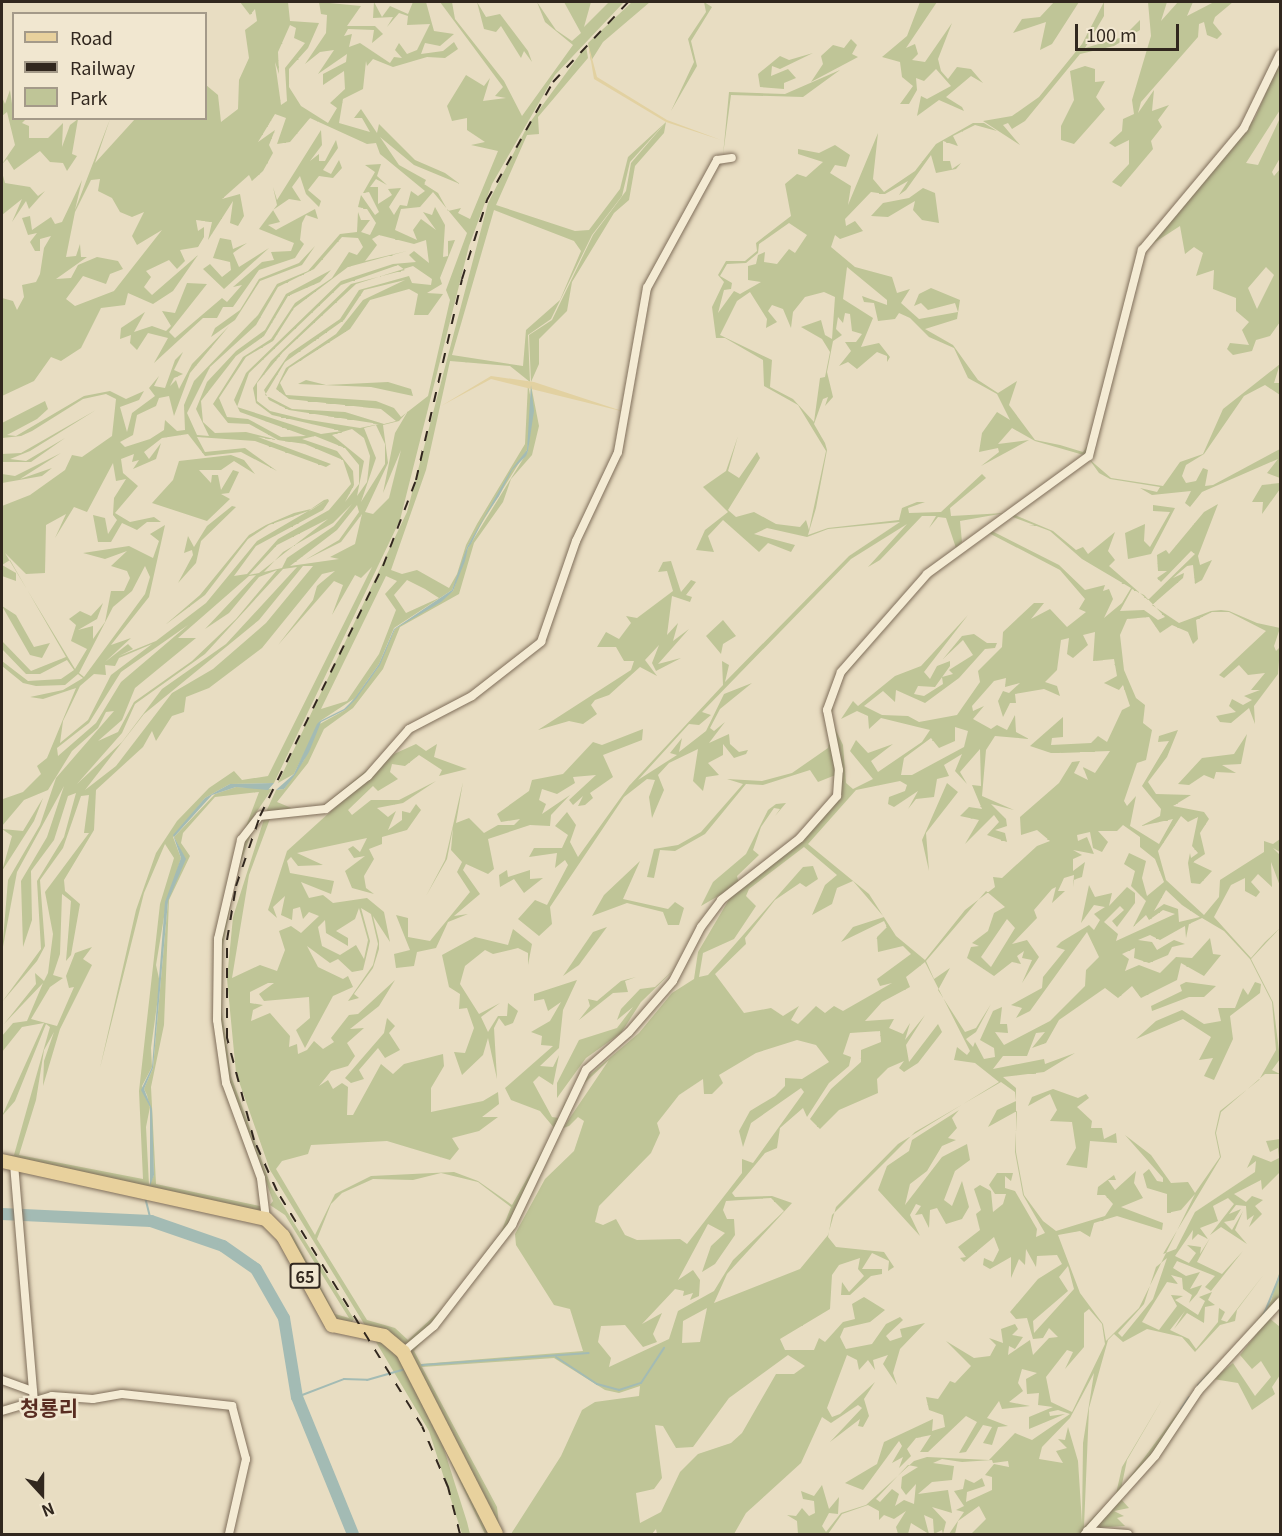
<!DOCTYPE html>
<meta charset="utf-8">
<style>
body{margin:0}
#map{position:relative;width:1282px;height:1536px;overflow:hidden;background:#e8ddc2;font-family:Georgia,"Noto Sans KR",serif}
div>[style]{position:absolute}
.green>*{inset:0;background:#bfc597}
.sand>*{inset:0;background:#e2d1a1}
.water>*{inset:0;background:#a3bbb4}
.stream>*{height:2px;margin:-1px;padding:0 1px;transform-origin:1px;border-radius:1px;background:#a3bbb4}
.river>*{height:12px;margin:-6px;padding:0 6px;transform-origin:6px;border-radius:6px;background:#a3bbb4}
.roads{filter:drop-shadow(0 0 2px #806f5b) drop-shadow(0 0 2px #806f5b)}
.minor>*{height:8px;margin:-4px;padding:0 4px;transform-origin:4px;border-radius:4px;background:#f4ebd4}
.primary>*{height:14px;margin:-7px;padding:0 7px;transform-origin:7px;border-radius:7px;background:#e8d19d}
.rail>*{height:2px;margin-top:-1px;transform-origin:0;background:repeating-linear-gradient(90deg,#31271e 0 10px,transparent 0 20px)}
span{translate:-50% -50%;white-space:nowrap;text-align:center;line-height:1.15;-webkit-text-stroke:5px #f1e7d0;paint-order:stroke}
.shield-label span{padding:2px 4px;background:#f1e7d0;border:2px solid;border-radius:4px;-webkit-text-stroke-width:0}
.shield-label{font-size:16px;color:#31271e;font-weight:700}
.quarter-label{font-size:21px;color:#592d22;font-weight:700}
.frame{position:absolute;inset:0;border:3px solid #31271e;pointer-events:none}
.legend{position:absolute;left:12px;top:12px;width:195px;height:108px;box-sizing:border-box;background:#f1e7d0;border:2px solid #a49a89;margin:0;padding:8px 10px;list-style:none;font-size:18px;color:#31271e}
.legend li{display:flex;align-items:center;gap:12px;height:30px}
.legend b{width:30px;border:2px solid #a49a89}
.north{position:absolute;left:12px;top:1464px;width:60px;height:60px;-webkit-text-stroke:4px #f1e7d0;paint-order:stroke;rotate:159deg;font-size:16px;font-weight:700;line-height:24px;text-align:center;color:#31271e}
.north::after{content:'';display:block;margin:auto;width:21px;height:27px;background:#31271e;clip-path:polygon(50% 0,100% 100%,50% 72%,0 100%)}
.scale{position:absolute;left:1075px;top:24px;width:104px;height:27px;box-sizing:border-box;border:3px solid #31271e;border-top:0;padding-left:8px;font-size:18px;line-height:21px;white-space:nowrap;color:#31271e;-webkit-text-stroke:4px #f1e7d0;paint-order:stroke}
</style>
<div id="map">
<div class="green">
<i style="clip-path:polygon(evenodd,240px 2px,288px 2px,290px 21px,319px 23px,308px 48px,289px 69px,289px 87px,301px 106px,328px 123px,337px 108px,330px 103px,345px 89px,344px 71px,323px 85px,323px 74px,346px 62px,347px 54px,318px 74px,334px 50px,320px 52px,305px 64px,326px 33px,327px 15px,321px 14px,319px 2px,361px 6px,347px 26px,375px 26px,383px 34px,372px 43px,374px 30px,348px 29px,344px 36px,352px 34px,349px 47px,360px 43px,390px 63px,394px 57px,402px 58px,395px 50px,399px 43px,407px 54px,417px 50px,430px 24px,407px 25px,408px 16px,399px 13px,387px 27px,393px 17px,373px 18px,374px 2px,382px 17px,390px 6px,408px 14px,413px 2px,426px 2px,434px 31px,454px 34px,440px 46px,425px 43px,421px 54px,443px 51px,454px 42px,458px 49px,445px 58px,427px 57px,393px 67px,373px 59px,367px 66px,366px 61px,363px 89px,343px 99px,339px 123px,370px 132px,362px 118px,354px 118px,361px 109px,377px 133px,379px 124px,415px 160px,445px 173px,460px 184px,414px 165px,380px 137px,399px 165px,426px 180px,424px 184px,438px 193px,448px 211px,461px 208px,458px 213px,470px 219px,498px 151px,471px 145px,485px 142px,467px 130px,467px 118px,452px 121px,447px 106px,466px 75px,484px 86px,490px 78px,483px 101px,506px 98px,495px 96px,503px 87px,440px 2px,452px 2px,455px 19px,504px 81px,522px 116px,573px 45px,545px 22px,537px 2px,556px 30px,572px 41px,581px 33px,564px 2px,591px 2px,584px 27px,609px 2px,624px 2px,555px 75px,492px 184px,469px 246px,400px 520px,274px 783px,230px 784px,219px 790px,205px 798px,173px 837px,181px 858px,165px 911px,156px 965px,160px 983px,151px 1048px,152px 1067px,142px 1086px,150px 1107px,146px 1127px,149px 1185px,154px 1175px,151px 1113px,147px 1095px,144px 1089px,153px 1068px,168px 901px,183px 855px,174px 837px,215px 794px,236px 787px,272px 789px,245px 829px,259px 792px,215px 797px,183px 833px,181px 843px,190px 856px,169px 900px,164px 1025px,151px 1087px,156px 1184px,264px 1207px,263px 1212px,2px 1156px,14px 1155px,50px 1027px,46px 1024px,15px 1101px,2px 1116px,44px 1023px,22px 1027px,2px 1052px,2px 1036px,13px 1023px,27px 1021px,43px 983px,4px 1024px,36px 984px,35px 973px,44px 981px,48px 973px,53px 934px,45px 892px,89px 833px,84px 833px,89px 795px,81px 796px,63px 848px,40px 880px,45px 946px,37px 961px,2px 1002px,41px 949px,37px 881px,64px 837px,76px 793px,68px 796px,54px 840px,31px 871px,32px 920px,23px 947px,21px 881px,47px 837px,64px 786px,17px 872px,2px 952px,8px 880px,40px 825px,56px 778px,114px 711px,106px 712px,98px 728px,72px 751px,48px 790px,24px 800px,2px 826px,3px 799px,23px 792px,41px 774px,37px 766px,47px 758px,76px 688px,43px 699px,30px 697px,63px 690px,83px 678px,78px 674px,65px 685px,36px 686px,23px 683px,2px 666px,2px 661px,28px 681px,61px 679px,74px 670px,67px 660px,40px 674px,26px 674px,2px 649px,2px 641px,31px 671px,66px 657px,10px 560px,2px 565px,16px 573px,16px 581px,2px 576px,2px 506px,30px 495px,65px 470px,72px 455px,82px 457px,112px 436px,116px 399px,106px 394px,83px 399px,32px 431px,21px 436px,2px 438px,2px 423px,45px 401px,48px 409px,37px 419px,7px 435px,16px 436px,84px 396px,110px 391px,126px 399px,144px 391px,139px 400px,120px 407px,127px 432px,132px 413px,155px 396px,149px 388px,159px 376px,154px 386px,165px 388px,175px 360px,183px 352px,174px 370px,183px 374px,174px 378px,170px 386px,176px 380px,179px 389px,192px 364px,229px 326px,190px 373px,174px 416px,169px 396px,159px 398px,156px 406px,137px 415px,133px 435px,120px 442px,125px 447px,150px 439px,164px 430px,165px 420px,177px 431px,185px 430px,184px 405px,194px 381px,258px 315px,277px 284px,308px 271px,340px 234px,357px 232px,358px 212px,361px 220px,370px 220px,361px 232px,370px 235px,376px 223px,367px 209px,358px 207px,361px 195px,375px 215px,379px 212px,369px 192px,363px 193px,375px 172px,365px 165px,381px 164px,377px 176px,387px 185px,376px 179px,370px 187px,378px 187px,378px 204px,392px 195px,388px 189px,401px 188px,389px 207px,394px 215px,400px 205px,407px 206px,411px 191px,418px 196px,425px 191px,380px 154px,376px 143px,367px 144px,310px 118px,290px 142px,277px 144px,286px 118px,275px 114px,258px 142px,275px 130px,269px 145px,273px 153px,263px 171px,252px 181px,249px 175px,222px 199px,240px 194px,244px 216px,238px 226px,230px 223px,233px 201px,208px 240px,212px 222px,196px 220px,198px 231px,204px 227px,204px 237px,198px 247px,180px 250px,185px 261px,177px 269px,169px 260px,146px 271px,151px 277px,144px 287px,152px 295px,198px 255px,173px 291px,153px 304px,128px 293px,125px 305px,101px 308px,81px 348px,61px 361px,51px 357px,34px 381px,2px 396px,2px 298px,13px 301px,17px 310px,24px 297px,22px 285px,36px 282px,40px 274px,44px 248px,51px 236px,40px 239px,40px 251px,35px 251px,30px 242px,37px 233px,28px 235px,22px 218px,30px 216px,32px 230px,51px 217px,55px 224px,62px 222px,82px 180px,75px 210px,110px 119px,95px 163px,135px 119px,206px 118px,206px 85px,218px 95px,221px 122px,238px 109px,239px 80px,249px 58px,245px 30px,257px 21px,255px 9px,250px 15px,240px 2px,290px 25px,296px 28px,294px 38px,305px 43px,285px 68px,287px 101px,281px 105px,275px 62px,279px 74px,278px 52px,290px 25px,240px 2px,100px 179px,98px 191px,112px 198px,120px 212px,132px 217px,144px 212px,132px 236px,137px 245px,162px 230px,114px 291px,75px 306px,66px 299px,83px 276px,106px 284px,110px 274px,123px 269px,118px 261px,97px 257px,78px 265px,71px 278px,56px 279px,87px 257px,81px 257px,80px 244px,76px 256px,66px 257px,75px 212px,91px 180px,100px 179px,240px 2px,433px 192px,467px 233px,446px 290px,450px 300px,428px 396px,401px 417px,394px 408px,376px 401px,286px 395px,280px 383px,289px 368px,350px 329px,370px 300px,409px 289px,418px 294px,414px 315px,428px 315px,443px 294px,427px 293px,442px 284px,440px 278px,455px 240px,448px 241px,448px 256px,443px 257px,445px 225px,435px 207px,432px 215px,423px 212px,436px 230px,421px 219px,413px 230px,417px 240px,395px 230px,401px 209px,420px 207px,433px 192px,240px 2px,379px 235px,414px 244px,426px 240px,429px 263px,414px 251px,409px 255px,416px 262px,393px 264px,341px 281px,246px 373px,234px 400px,240px 412px,306px 436px,281px 437px,248px 419px,227px 417px,219px 398px,246px 357px,273px 341px,294px 308px,348px 267px,407px 251px,365px 261px,377px 245px,372px 239px,379px 235px,240px 2px,342px 237px,358px 238px,363px 247px,357px 255px,349px 252px,332px 278px,295px 303px,271px 339px,243px 357px,213px 404px,228px 423px,249px 424px,278px 440px,246px 432px,215px 433px,203px 422px,201px 401px,236px 356px,264px 336px,288px 296px,320px 282px,331px 270px,286px 294px,265px 330px,236px 351px,207px 382px,196px 409px,209px 436px,197px 435px,187px 413px,210px 367px,256px 325px,278px 287px,314px 269px,342px 237px,240px 2px,398px 265px,405px 270px,351px 284px,271px 361px,253px 388px,256px 403px,272px 415px,342px 431px,321px 434px,237px 407px,249px 373px,341px 285px,398px 265px,240px 2px,413px 266px,432px 279px,431px 285px,412px 283px,409px 276px,359px 290px,340px 319px,289px 354px,264px 390px,269px 400px,289px 410px,379px 424px,360px 428px,303px 419px,270px 411px,257px 401px,257px 383px,283px 352px,356px 284px,413px 266px,240px 2px,405px 280px,363px 300px,336px 334px,286px 368px,276px 389px,289px 399px,381px 409px,396px 421px,384px 424px,345px 412px,292px 409px,265px 395px,285px 362px,344px 320px,364px 290px,405px 280px,240px 2px,408px 411px,395px 433px,383px 493px,401px 450px,389px 498px,373px 514px,365px 512px,388px 463px,383px 425px,399px 421px,408px 411px,240px 2px,376px 425px,385px 444px,385px 464px,361px 502px,376px 458px,364px 428px,376px 425px,240px 2px,352px 429px,364px 438px,370px 456px,367px 482px,357px 496px,364px 461px,332px 435px,352px 429px,240px 2px,188px 434px,205px 456px,241px 452px,277px 471px,245px 448px,205px 452px,197px 437px,255px 441px,326px 467px,331px 464px,258px 437px,305px 444px,343px 460px,351px 484px,329px 510px,278px 539px,247px 574px,234px 576px,256px 546px,323px 510px,329px 501px,328px 499px,324px 500px,311px 509px,294px 513px,266px 525px,249px 535px,200px 595px,165px 625px,205px 595px,248px 539px,269px 525px,311px 510px,327px 500px,257px 541px,206px 603px,156px 641px,119px 656px,133px 649px,128px 644px,105px 662px,131px 638px,111px 645px,149px 597px,165px 525px,150px 534px,159px 541px,153px 558px,129px 546px,83px 553px,105px 559px,127px 551px,111px 566px,127px 571px,130px 578px,124px 591px,111px 591px,105px 622px,93px 639px,93px 626px,78px 630px,97px 619px,103px 603px,91px 616px,80px 611px,69px 619px,76px 625px,71px 641px,87px 649px,75px 669px,5px 553px,26px 574px,45px 573px,46px 525px,66px 514px,55px 538px,74px 507px,87px 512px,113px 463px,116px 481px,126px 479px,114px 498px,113px 515px,117px 520px,108px 534px,105px 518px,93px 515px,98px 542px,111px 542px,122px 523px,137px 530px,147px 522px,161px 522px,154px 517px,130px 522px,115px 513px,138px 486px,123px 473px,121px 459px,134px 454px,132px 462px,139px 460px,133px 469px,156px 459px,161px 443px,149px 459px,144px 452px,162px 438px,188px 434px,240px 2px,315px 436px,345px 448px,359px 465px,359px 484px,345px 502px,354px 485px,353px 471px,337px 451px,302px 439px,315px 436px,240px 2px,352px 504px,334px 526px,287px 558px,282px 568px,264px 572px,283px 552px,333px 523px,352px 504px,240px 2px,357px 505px,359px 512px,339px 540px,305px 560px,341px 542px,362px 514px,355px 544px,330px 557px,339px 559px,290px 566px,337px 530px,357px 505px,240px 2px,328px 519px,259px 573px,249px 575px,277px 545px,328px 519px,240px 2px,145px 566px,150px 577px,145px 594px,84px 677px,79px 673px,113px 607px,132px 591px,145px 566px,240px 2px,303px 566px,313px 566px,266px 623px,213px 669px,172px 693px,116px 766px,85px 790px,144px 714px,259px 620px,303px 566px,240px 2px,297px 567px,226px 644px,162px 689px,122px 742px,77px 784px,122px 733px,135px 704px,205px 654px,283px 569px,297px 567px,240px 2px,372px 567px,268px 776px,242px 780px,234px 771px,209px 788px,177px 821px,156px 853px,136px 910px,100px 1068px,144px 893px,165px 844px,174px 858px,160px 904px,139px 1091px,143px 1179px,19px 1155px,36px 1100px,44px 1050px,54px 1032px,44px 1061px,43px 1086px,60px 1029px,92px 965px,83px 959px,92px 947px,75px 953px,66px 976px,69px 988px,74px 987px,57px 1026px,31px 1019px,50px 987px,63px 978px,53px 975px,60px 954px,62px 894px,71px 901px,66px 961px,71px 955px,80px 904px,65px 891px,64px 880px,94px 830px,96px 790px,143px 747px,152px 731px,156px 741px,172px 716px,184px 712px,186px 697px,209px 688px,262px 648px,322px 574px,335px 571px,317px 586px,313px 600px,278px 645px,334px 581px,343px 585px,332px 615px,355px 575px,361px 578px,372px 567px,240px 2px,277px 570px,236px 619px,192px 661px,134px 702px,118px 732px,98px 741px,122px 720px,135px 688px,196px 638px,178px 638px,249px 576px,256px 575px,205px 629px,229px 613px,259px 577px,277px 570px,240px 2px,188px 625px,121px 682px,96px 723px,58px 756px,57px 748px,89px 723px,121px 672px,188px 625px,240px 2px,152px 644px,111px 675px,88px 720px,60px 743px,63px 721px,80px 686px,94px 674px,106px 675px,105px 665px,115px 666px,119px 658px,152px 644px)"></i>
<i style="clip-path:polygon(477px 2px,486px 17px,500px 14px,528px 51px,532px 62px,524px 51px,521px 58px,501px 26px,496px 32px,484px 29px)"></i>
<i style="clip-path:polygon(632px 2px,650px 2px,603px 42px,591px 61px,588px 43px)"></i>
<i style="clip-path:polygon(704px 2px,712px 7px,691px 41px,697px 66px,671px 111px,694px 62px,688px 39px,706px 12px)"></i>
<i style="clip-path:polygon(920px 2px,937px 2px,906px 48px,915px 44px,918px 54px,912px 60px,925px 62px,952px 23px,938px 59px,941px 71px,948px 79px,957px 67px,971px 69px,983px 83px,971px 76px,946px 97px,962px 107px,964px 111px,939px 100px,917px 116px,921px 96px,927px 99px,951px 86px,936px 69px,924px 81px,916px 78px,917px 90px,909px 104px,900px 104px,913px 86px,902px 77px,900px 62px,882px 57px,907px 36px)"></i>
<i style="clip-path:polygon(1054px 2px,1079px 2px,1052px 44px,1040px 50px,1046px 22px,1013px 33px,1022px 19px,1040px 17px)"></i>
<i style="clip-path:polygon(1104px 2px,1104px 16px,1085px 48px,1123px 37px,1140px 20px,1140px 30px,1114px 46px,1080px 54px,1025px 121px,1012px 129px,1008px 123px,1003px 125px,1020px 145px,983px 121px,1012px 116px,1039px 97px,1082px 44px)"></i>
<i style="clip-path:polygon(1148px 2px,1167px 2px,1161px 21px,1178px 2px,1193px 2px,1187px 16px,1214px 2px,1233px 2px,1215px 17px,1213px 23px,1222px 34px,1217px 39px,1207px 35px,1204px 22px,1199px 24px,1198px 37px,1141px 102px,1138px 113px,1154px 90px,1152px 111px,1169px 105px,1158px 120px,1162px 127px,1151px 141px,1153px 149px,1121px 187px,1112px 182px,1129px 164px,1129px 140px,1115px 147px,1109px 143px,1122px 131px,1123px 119px,1134px 114px,1132px 100px,1151px 36px)"></i>
<i style="clip-path:polygon(851px 39px,857px 45px,852px 54px,858px 57px,811px 82px,823px 64px,821px 56px,833px 45px,844px 48px)"></i>
<i style="clip-path:polygon(evenodd,586px 46px,588px 58px,538px 117px,539px 134px,527px 135px,496px 205px,575px 231px,589px 230px,620px 189px,628px 157px,666px 122px,630px 162px,622px 196px,592px 235px,551px 319px,528px 335px,530px 382px,510px 366px,450px 361px,426px 470px,391px 570px,402px 574px,417px 570px,449px 588px,457px 574px,466px 545px,477px 524px,525px 444px,528px 384px,533px 411px,527px 450px,467px 547px,464px 561px,452px 590px,394px 628px,379px 664px,355px 698px,320px 721px,294px 774px,278px 783px,407px 512px,488px 203px,528px 125px,586px 46px,494px 210px,574px 241px,581px 251px,560px 300px,526px 330px,523px 366px,452px 355px,494px 210px,586px 46px,386px 576px,397px 581px,385px 594px,396px 610px,379px 654px,347px 701px,321px 709px,386px 576px,586px 46px,407px 580px,425px 589px,439px 598px,406px 613px,394px 595px,407px 580px)"></i>
<i style="clip-path:polygon(813px 53px,780px 69px,772px 66px,771px 76px,788px 69px,796px 78px,784px 83px,784px 89px,760px 87px,758px 74px,780px 56px,789px 60px)"></i>
<i style="clip-path:polygon(evenodd,1280px 60px,1280px 110px,1246px 163px,1258px 165px,1280px 118px,1280px 158px,1272px 172px,1274px 176px,1280px 169px,1280px 322px,1270px 336px,1256px 340px,1252px 351px,1233px 355px,1227px 349px,1230px 343px,1249px 345px,1242px 330px,1249px 322px,1236px 311px,1236px 298px,1213px 289px,1214px 270px,1196px 276px,1203px 253px,1194px 247px,1185px 254px,1180px 226px,1146px 248px,1255px 118px,1280px 60px,1266px 267px,1274px 275px,1257px 309px,1248px 288px,1266px 267px)"></i>
<i style="clip-path:polygon(1085px 66px,1095px 69px,1095px 82px,1105px 81px,1096px 97px,1105px 109px,1074px 144px,1061px 140px,1061px 126px,1074px 100px,1070px 71px)"></i>
<i style="clip-path:polygon(840px 70px,803px 97px,731px 95px,723px 155px,729px 92px,785px 94px)"></i>
<i style="clip-path:polygon(10px 90px,14px 118px,26px 119px,22px 123px,29px 126px,29px 138px,48px 138px,63px 123px,62px 147px,70px 125px,78px 119px,72px 154px,77px 156px,67px 171px,63px 163px,50px 162px,40px 151px,14px 170px,7px 159px,2px 164px,15px 145px,7px 112px,2px 116px,2px 97px,5px 104px)"></i>
<i style="clip-path:polygon(666px 122px,664px 133px,635px 166px,629px 200px,614px 213px,572px 282px,567px 311px,539px 339px,539px 364px,531px 382px,529px 335px,552px 320px,593px 235px,626px 191px,631px 163px)"></i>
<i style="clip-path:polygon(evenodd,973px 123px,984px 123px,997px 131px,975px 125px,953px 136px,958px 146px,943px 141px,943px 161px,950px 161px,952px 169px,961px 163px,956px 169px,936px 173px,931px 155px,906px 190px,899px 195px,908px 181px,885px 194px,871px 192px,845px 219px,846px 226px,855px 221px,863px 231px,840px 239px,835px 235px,831px 247px,855px 267px,892px 277px,897px 293px,910px 289px,901px 303px,919px 319px,958px 312px,955px 303px,928px 310px,921px 303px,914px 306px,919px 294px,931px 288px,960px 300px,957px 319px,925px 329px,953px 345px,978px 380px,998px 393px,1017px 381px,1009px 405px,1035px 440px,1060px 445px,1083px 452px,1088px 445px,1087px 456px,1035px 441px,1012px 428px,998px 444px,1029px 440px,981px 466px,999px 452px,998px 448px,979px 452px,982px 433px,997px 412px,1010px 420px,997px 394px,968px 378px,954px 348px,929px 337px,910px 318px,899px 313px,895px 319px,878px 321px,874px 303px,864px 302px,862px 296px,887px 305px,887px 300px,847px 267px,843px 299px,873px 318px,861px 347px,879px 343px,890px 357px,887px 362px,887px 356px,877px 352px,857px 369px,848px 362px,839px 366px,851px 351px,845px 342px,856px 342px,862px 334px,852px 331px,850px 314px,845px 313px,843px 323px,838px 317px,836px 329px,842px 335px,833px 341px,827px 372px,833px 397px,825px 406px,828px 397px,823px 399px,814px 424px,825px 443px,827px 450px,816px 508px,808px 535px,828px 528px,899px 520px,902px 508px,917px 502px,925px 502px,908px 508px,909px 513px,941px 512px,982px 474px,986px 478px,950px 508px,951px 516px,1005px 513px,960px 521px,962px 542px,956px 548px,946px 518px,938px 517px,929px 528px,936px 516px,922px 516px,880px 560px,868px 567px,907px 524px,851px 559px,702px 712px,711px 715px,699px 725px,689px 724px,638px 780px,677px 755px,670px 753px,682px 738px,679px 752px,706px 731px,724px 694px,752px 683px,720px 709px,710px 728px,714px 731px,725px 722px,709px 743px,729px 734px,730px 744px,739px 752px,748px 750px,746px 754px,734px 758px,723px 744px,723px 755px,708px 763px,719px 775px,706px 777px,703px 791px,693px 781px,698px 749px,669px 763px,658px 775px,664px 790px,652px 818px,649px 797px,655px 780px,647px 779px,624px 797px,550px 907px,552px 924px,539px 936px,518px 919px,535px 900px,547px 905px,568px 865px,565px 860px,555px 868px,557px 853px,529px 857px,534px 848px,562px 848px,568px 835px,555px 826px,567px 812px,576px 825px,570px 842px,578px 857px,629px 786px,723px 685px,722px 661px,729px 665px,725px 682px,849px 556px,900px 522px,828px 529px,807px 537px,767px 528px,754px 534px,795px 545px,791px 552px,768px 543px,759px 552px,723px 520px,708px 536px,714px 552px,696px 550px,705px 530px,728px 512px,703px 487px,726px 471px,738px 436px,728px 471px,739px 478px,757px 452px,760px 458px,728px 510px,736px 517px,754px 512px,776px 524px,800px 527px,806px 520px,809px 530px,826px 451px,798px 405px,764px 386px,763px 360px,725px 338px,716px 338px,712px 307px,724px 282px,718px 275px,726px 261px,745px 261px,757px 251px,756px 243px,791px 216px,785px 184px,797px 174px,806px 177px,823px 162px,798px 154px,798px 149px,819px 153px,835px 145px,850px 155px,846px 167px,835px 165px,830px 173px,851px 186px,848px 205px,878px 133px,873px 179px,884px 192px,915px 171px,936px 144px,973px 123px,789px 223px,807px 235px,795px 253px,789px 249px,777px 264px,764px 262px,765px 252px,758px 255px,756px 264px,748px 266px,748px 280px,761px 282px,740px 294px,734px 291px,718px 313px,724px 290px,731px 289px,732px 283px,720px 276px,727px 264px,746px 263px,758px 253px,759px 244px,789px 223px,973px 123px,750px 292px,767px 319px,766px 328px,777px 322px,768px 311px,772px 305px,783px 309px,791px 328px,793px 312px,805px 297px,824px 292px,835px 297px,832px 339px,825px 335px,821px 320px,801px 327px,822px 339px,830px 352px,825px 377px,820px 378px,814px 422px,793px 399px,770px 387px,772px 360px,720px 335px,737px 301px,750px 292px)"></i>
<i style="clip-path:polygon(321px 130px,322px 145px,310px 161px,319px 154px,319px 161px,325px 161px,336px 140px,338px 148px,323px 170px,331px 174px,339px 160px,342px 168px,333px 178px,319px 176px,308px 190px,321px 201px,319px 207px,306px 194px,300px 176px,292px 187px,301px 201px,289px 199px,273px 210px,280px 222px,268px 225px,276px 230px,315px 209px,318px 219px,306px 215px,302px 223px,300px 240px,304px 244px,295px 258px,259px 270px,233px 307px,223px 307px,217px 318px,203px 318px,154px 363px,168px 338px,148px 333px,137px 350px,130px 343px,131px 335px,120px 339px,121px 328px,145px 312px,134px 332px,152px 326px,166px 331px,171px 326px,162px 311px,175px 313px,187px 283px,207px 284px,169px 332px,175px 338px,222px 298px,227px 302px,242px 285px,233px 287px,262px 262px,274px 260px,271px 252px,291px 251px,294px 243px,259px 229px,277px 205px,273px 187px,277px 200px)"></i>
<i style="clip-path:polygon(2px 172px,5px 183px,30px 187px,38px 196px,45px 191px,29px 209px,26px 201px,12px 222px,22px 199px,2px 215px)"></i>
<i style="clip-path:polygon(923px 188px,935px 193px,939px 223px,922px 220px,913px 210px,915px 201px,888px 217px,871px 216px,883px 203px,909px 198px)"></i>
<i style="clip-path:polygon(220px 238px,231px 240px,233px 249px,247px 243px,233px 253px,239px 267px,269px 248px,224px 289px,203px 269px,210px 264px,222px 277px,231px 270px,230px 262px,213px 258px)"></i>
<i style="clip-path:polygon(315px 246px,302px 265px,260px 281px,235px 320px,211px 337px,215px 328px,240px 310px,259px 279px,299px 263px)"></i>
<i style="clip-path:polygon(1280px 364px,1274px 383px,1280px 383px,1280px 395px,1265px 385px,1244px 396px,1204px 454px,1186px 465px,1182px 476px,1186px 483px,1196px 481px,1203px 468px,1208px 470px,1205px 486px,1213px 485px,1280px 449px,1280px 478px,1267px 473px,1278px 459px,1202px 492px,1190px 507px,1185px 503px,1191px 491px,1152px 495px,1140px 488px,1157px 492px,1160px 487px,1110px 479px,1099px 473px,1089px 459px,1111px 478px,1163px 486px,1180px 462px,1203px 454px,1223px 409px)"></i>
<i style="clip-path:polygon(306px 380px,326px 385px,388px 382px,411px 389px,413px 396px,371px 387px,298px 384px)"></i>
<i style="clip-path:polygon(531px 385px,539px 426px,532px 455px,511px 479px,503px 502px,474px 543px,459px 594px,400px 627px,383px 669px,353px 708px,324px 729px,308px 763px,277px 802px,301px 812px,319px 809px,392px 750px,328px 807px,304px 814px,266px 812px,276px 790px,284px 789px,304px 760px,318px 725px,345px 710px,377px 669px,395px 629px,453px 591px,468px 548px,528px 451px)"></i>
<i style="clip-path:polygon(96px 410px,30px 451px,10px 459px,26px 461px,65px 438px,31px 462px,2px 462px,2px 454px,21px 453px)"></i>
<i style="clip-path:polygon(61px 453px,20px 479px,52px 468px,42px 476px,2px 483px,2px 474px,15px 476px)"></i>
<i style="clip-path:polygon(231px 455px,244px 460px,255px 474px,234px 461px,221px 470px,199px 470px,211px 483px,212px 475px,218px 475px,221px 490px,233px 470px,239px 472px,229px 493px,221px 494px,230px 499px,207px 521px,152px 503px,173px 480px,179px 461px)"></i>
<i style="clip-path:polygon(1280px 483px,1280px 489px,1262px 514px,1263px 502px,1252px 502px,1262px 485px)"></i>
<i style="clip-path:polygon(evenodd,1218px 504px,1198px 556px,1200px 565px,1212px 560px,1202px 580px,1195px 584px,1193px 565px,1187px 566px,1173px 578px,1184px 573px,1183px 578px,1152px 605px,1179px 623px,1211px 611px,1221px 610px,1229px 611px,1257px 623px,1280px 628px,1274px 646px,1276px 651px,1280px 647px,1278px 674px,1254px 706px,1255px 724px,1249px 708px,1231px 723px,1220px 722px,1216px 716px,1236px 712px,1229px 706px,1232px 699px,1243px 705px,1252px 700px,1244px 696px,1260px 690px,1251px 690px,1265px 673px,1248px 675px,1239px 665px,1224px 678px,1219px 675px,1266px 631px,1229px 612px,1212px 612px,1196px 620px,1198px 639px,1193px 644px,1188px 632px,1172px 625px,1160px 633px,1149px 617px,1127px 619px,1120px 635px,1124px 670px,1136px 698px,1145px 705px,1143px 723px,1152px 730px,1146px 760px,1137px 763px,1124px 801px,1127px 806px,1136px 796px,1130px 826px,1159px 844px,1173px 819px,1141px 826px,1160px 816px,1161px 809px,1142px 786px,1169px 741px,1158px 742px,1159px 736px,1178px 730px,1167px 757px,1148px 782px,1156px 794px,1191px 795px,1173px 806px,1204px 812px,1209px 819px,1200px 833px,1205px 854px,1193px 862px,1212px 871px,1200px 884px,1191px 883px,1188px 863px,1190px 853px,1191px 858px,1198px 853px,1192px 846px,1198px 817px,1188px 822px,1181px 816px,1158px 851px,1166px 880px,1204px 915px,1219px 897px,1220px 880px,1264px 852px,1264px 841px,1273px 844px,1280px 839px,1280px 852px,1273px 848px,1280px 855px,1280px 886px,1271px 862px,1272px 887px,1258px 874px,1251px 882px,1260px 892px,1256px 897px,1245px 891px,1245px 878px,1231px 885px,1214px 917px,1251px 958px,1265px 942px,1280px 928px,1251px 959px,1273px 1002px,1280px 1059px,1272px 1070px,1280px 1074px,1265px 1074px,1221px 1112px,1216px 1133px,1221px 1157px,1163px 1254px,1176px 1249px,1195px 1212px,1255px 1172px,1256px 1161px,1247px 1168px,1253px 1155px,1271px 1162px,1279px 1158px,1278px 1148px,1270px 1152px,1266px 1141px,1280px 1139px,1280px 1172px,1262px 1190px,1261px 1180px,1234px 1194px,1246px 1202px,1252px 1196px,1263px 1200px,1255px 1206px,1262px 1214px,1249px 1227px,1254px 1215px,1247px 1220px,1246px 1206px,1236px 1205px,1229px 1214px,1241px 1209px,1234px 1220px,1224px 1222px,1232px 1230px,1243px 1211px,1235px 1230px,1247px 1244px,1221px 1227px,1210px 1235px,1234px 1204px,1228px 1198px,1213px 1206px,1218px 1221px,1200px 1228px,1208px 1239px,1198px 1234px,1192px 1240px,1193px 1230px,1175px 1256px,1189px 1263px,1196px 1253px,1187px 1245px,1201px 1247px,1200px 1254px,1210px 1238px,1197px 1262px,1222px 1274px,1243px 1251px,1211px 1291px,1205px 1287px,1215px 1276px,1177px 1261px,1173px 1268px,1186px 1276px,1200px 1272px,1190px 1289px,1202px 1285px,1197px 1294px,1189px 1303px,1192px 1295px,1183px 1289px,1182px 1278px,1171px 1275px,1178px 1284px,1167px 1282px,1142px 1322px,1159px 1330px,1177px 1306px,1171px 1295px,1183px 1296px,1175px 1300px,1198px 1315px,1205px 1301px,1199px 1297px,1212px 1292px,1208px 1300px,1215px 1305px,1205px 1307px,1204px 1323px,1187px 1313px,1174px 1329px,1185px 1311px,1170px 1330px,1189px 1339px,1196px 1349px,1218px 1322px,1219px 1308px,1225px 1312px,1221px 1320px,1227px 1322px,1264px 1274px,1237px 1310px,1235px 1321px,1220px 1325px,1195px 1352px,1182px 1337px,1147px 1329px,1123px 1342px,1114px 1334px,1108px 1340px,1089px 1408px,1084px 1527px,1116px 1494px,1122px 1467px,1163px 1398px,1127px 1460px,1121px 1489px,1207px 1373px,1237px 1349px,1271px 1301px,1280px 1270px,1280px 1298px,1233px 1357px,1201px 1384px,1154px 1455px,1082px 1534px,971px 1534px,986px 1519px,979px 1506px,958px 1521px,955px 1534px,949px 1534px,964px 1512px,956px 1510px,964px 1506px,954px 1491px,963px 1489px,965px 1479px,974px 1483px,982px 1478px,985px 1486px,967px 1492px,966px 1502px,992px 1490px,992px 1477px,985px 1475px,994px 1464px,1009px 1467px,1008px 1461px,993px 1463px,992px 1460px,962px 1462px,942px 1459px,933px 1463px,954px 1466px,952px 1480px,932px 1482px,918px 1494px,948px 1490px,952px 1513px,932px 1507px,946px 1522px,943px 1534px,942px 1530px,934px 1534px,933px 1519px,924px 1515px,929px 1534px,911px 1523px,908px 1534px,898px 1534px,896px 1527px,906px 1511px,894px 1519px,884px 1515px,879px 1520px,879px 1511px,868px 1505px,842px 1514px,828px 1534px,798px 1534px,797px 1521px,787px 1515px,796px 1516px,802px 1508px,809px 1516px,815px 1513px,814px 1501px,803px 1499px,801px 1491px,814px 1496px,822px 1485px,829px 1509px,839px 1497px,838px 1514px,829px 1513px,822px 1526px,826px 1532px,841px 1513px,866px 1505px,914px 1461px,927px 1457px,989px 1460px,1015px 1433px,1032px 1440px,1070px 1414px,1058px 1410px,1049px 1412px,1050px 1416px,1065px 1414px,1029px 1429px,1029px 1417px,1053px 1407px,1038px 1405px,1039px 1393px,1027px 1394px,1026px 1379px,1037px 1373px,1022px 1369px,1018px 1383px,1023px 1391px,1009px 1402px,1030px 1406px,1002px 1409px,999px 1401px,987px 1418px,1008px 1426px,998px 1427px,992px 1445px,983px 1443px,992px 1427px,983px 1425px,966px 1452px,959px 1453px,977px 1422px,966px 1416px,928px 1452px,920px 1452px,931px 1435px,916px 1438px,907px 1449px,911px 1456px,899px 1468px,903px 1457px,892px 1463px,902px 1446px,899px 1441px,863px 1490px,845px 1483px,877px 1464px,884px 1442px,933px 1419px,932px 1431px,945px 1427px,943px 1415px,929px 1410px,926px 1397px,938px 1399px,950px 1381px,955px 1383px,971px 1366px,946px 1341px,974px 1358px,990px 1356px,996px 1345px,989px 1338px,1003px 1343px,1001px 1329px,1015px 1324px,1018px 1329px,1012px 1335px,1023px 1337px,1015px 1349px,1009px 1346px,1008px 1355px,1030px 1340px,1033px 1355px,1049px 1338px,1058px 1337px,1049px 1328px,1043px 1338px,1033px 1339px,1027px 1318px,1016px 1319px,1010px 1312px,1038px 1279px,1062px 1264px,1057px 1255px,1037px 1256px,1036px 1267px,1026px 1249px,1025px 1265px,1019px 1259px,1011px 1278px,1011px 1257px,990px 1269px,983px 1265px,984px 1258px,993px 1262px,999px 1250px,994px 1237px,964px 1262px,960px 1258px,966px 1257px,958px 1247px,980px 1230px,976px 1214px,981px 1210px,974px 1189px,980px 1185px,991px 1191px,993px 1212px,1003px 1204px,1006px 1194px,995px 1194px,989px 1185px,997px 1173px,1013px 1173px,1011px 1181px,1005px 1176px,1005px 1188px,1015px 1191px,1037px 1229px,1036px 1237px,1045px 1233px,1023px 1195px,1015px 1152px,1017px 1111px,988px 1127px,997px 1110px,1016px 1101px,1015px 1092px,1001px 1082px,915px 1132px,832px 1215px,828px 1237px,836px 1247px,884px 1252px,894px 1267px,888px 1271px,889px 1261px,872px 1253px,862px 1269px,882px 1269px,882px 1274px,871px 1276px,850px 1295px,841px 1295px,842px 1282px,849px 1292px,864px 1276px,858px 1269px,860px 1258px,839px 1265px,832px 1275px,830px 1309px,780px 1339px,785px 1350px,814px 1350px,819px 1338px,825px 1342px,843px 1322px,855px 1319px,852px 1304px,864px 1297px,885px 1310px,870px 1322px,844px 1328px,840px 1337px,846px 1349px,872px 1344px,886px 1324px,900px 1317px,903px 1320px,886px 1336px,890px 1341px,902px 1337px,900px 1329px,925px 1323px,900px 1349px,893px 1373px,897px 1385px,883px 1364px,888px 1355px,873px 1360px,875px 1370px,868px 1360px,859px 1370px,857px 1360px,847px 1355px,827px 1408px,832px 1417px,840px 1414px,875px 1382px,864px 1399px,869px 1416px,863px 1427px,858px 1426px,860px 1419px,830px 1442px,862px 1408px,858px 1405px,831px 1423px,822px 1417px,801px 1463px,746px 1513px,734px 1534px,657px 1534px,656px 1529px,652px 1534px,511px 1534px,561px 1456px,582px 1410px,595px 1402px,639px 1396px,640px 1386px,619px 1393px,605px 1390px,554px 1358px,422px 1367px,497px 1507px,500px 1534px,409px 1351px,471px 1284px,414px 1351px,421px 1364px,583px 1351px,570px 1309px,554px 1305px,516px 1245px,515px 1234px,545px 1179px,574px 1151px,584px 1121px,578px 1117px,569px 1126px,563px 1128px,609px 1060px,574px 1093px,580px 1083px,639px 1033px,672px 993px,694px 979px,698px 952px,731px 896px,802px 840px,839px 799px,842px 774px,830px 706px,840px 677px,919px 586px,1010px 513px,1053px 531px,1076px 550px,1083px 547px,1088px 554px,1115px 532px,1108px 551px,1115px 560px,1109px 566px,1148px 600px,1195px 554px,1191px 551px,1161px 582px,1157px 578px,1167px 571px,1158px 571px,1157px 555px,1166px 550px,1169px 554px,1204px 512px,1218px 504px,1010px 516px,1050px 531px,1082px 559px,1131px 588px,1122px 603px,1104px 618px,1113px 599px,1109px 589px,1103px 591px,1105px 585px,1085px 590px,1059px 565px,988px 529px,1010px 516px,1218px 504px,985px 531px,1060px 570px,1085px 599px,1079px 609px,1086px 612px,1067px 627px,1050px 609px,1031px 619px,1044px 603px,1034px 603px,1003px 632px,1002px 647px,978px 671px,980px 682px,957px 715px,919px 722px,908px 716px,882px 715px,864px 706px,883px 691px,895px 702px,896px 690px,925px 703px,959px 678px,985px 649px,995px 648px,997px 643px,987px 643px,974px 634px,962px 636px,943px 659px,963px 640px,973px 655px,949px 670px,953px 674px,942px 677px,943px 684px,924px 696px,914px 694px,918px 686px,935px 687px,950px 666px,950px 661px,937px 666px,930px 679px,924px 672px,968px 615px,921px 666px,895px 676px,858px 706px,853px 701px,841px 719px,857px 711px,868px 716px,869px 729px,881px 718px,930px 730px,922px 742px,878px 772px,871px 761px,893px 744px,868px 753px,856px 740px,850px 751px,873px 779px,853px 789px,846px 783px,843px 745px,831px 720px,836px 685px,925px 581px,985px 531px,1218px 504px,1132px 589px,1144px 595px,1165px 617px,1158px 620px,1144px 610px,1120px 611px,1132px 589px,1218px 504px,1095px 632px,1093px 661px,1114px 659px,1117px 676px,1104px 683px,1119px 690px,1123px 685px,1130px 706px,1122px 710px,1107px 742px,1098px 736px,1091px 743px,1051px 745px,1052px 738px,1063px 737px,1063px 717px,1030px 746px,1051px 753px,1110px 751px,1095px 773px,1083px 767px,1088px 780px,1074px 773px,1080px 761px,1072px 762px,1059px 783px,1020px 817px,1021px 835px,1037px 830px,1050px 841px,1037px 846px,1002px 878px,993px 877px,995px 887px,965px 910px,925px 960px,896px 936px,869px 894px,808px 844px,856px 790px,900px 781px,907px 785px,905px 791px,889px 797px,888px 804px,894px 807px,918px 791px,908px 809px,916px 799px,934px 797px,937px 779px,949px 776px,944px 765px,962px 754px,955px 771px,967px 784px,960px 772px,980px 749px,981px 786px,972px 785px,982px 809px,969px 807px,960px 816px,979px 820px,965px 844px,994px 815px,999px 822px,987px 835px,1007px 842px,1005px 833px,995px 830px,1007px 826px,1006px 819px,991px 804px,1014px 810px,982px 796px,986px 750px,995px 736px,1029px 739px,1016px 732px,1015px 715px,1007px 730px,997px 725px,991px 729px,973px 719px,984px 706px,973px 711px,972px 706px,994px 681px,1006px 678px,1005px 687px,1020px 683px,1009px 693px,1003px 691px,998px 701px,1003px 717px,1010px 703px,1016px 703px,1015px 694px,1044px 689px,1060px 696px,1057px 686px,1045px 682px,1057px 670px,1061px 640px,1069px 638px,1067px 654px,1073px 658px,1088px 645px,1083px 635px,1095px 632px,1218px 504px,955px 727px,968px 731px,964px 747px,912px 775px,901px 775px,904px 758px,931px 738px,939px 748px,955px 741px,955px 727px,1218px 504px,1123px 825px,1140px 837px,1140px 847px,1155px 859px,1164px 882px,1147px 896px,1142px 878px,1146px 861px,1129px 853px,1124px 864px,1135px 871px,1131px 886px,1146px 901px,1133px 927px,1146px 915px,1149px 920px,1163px 910px,1175px 914px,1116px 941px,1118px 934px,1104px 922px,1120px 906px,1124px 910px,1112px 921px,1117px 927px,1135px 903px,1135px 893px,1127px 887px,1109px 906px,1112px 893px,1095px 897px,1089px 885px,1081px 923px,1094px 905px,1105px 907px,1094px 914px,1100px 920px,1094px 930px,1089px 925px,1061px 942px,1056px 947px,1065px 950px,1043px 977px,1042px 988px,1011px 1005px,1022px 1008px,1016px 1018px,1030px 1011px,1087px 932px,1099px 957px,1086px 970px,1085px 986px,1050px 1021px,1004px 1045px,995px 1032px,1008px 1033px,1007px 1024px,1000px 1024px,1002px 1007px,993px 1011px,980px 1040px,994px 1048px,995px 1057px,984px 1059px,975px 1042px,973px 1047px,966px 1039px,976px 1032px,991px 1004px,976px 1028px,965px 1032px,938px 990px,950px 968px,934px 979px,926px 961px,986px 891px,1005px 907px,994px 913px,988px 931px,972px 943px,979px 946px,971px 947px,967px 958px,994px 976px,1012px 962px,1021px 964px,1017px 956px,1024px 951px,1022px 958px,1032px 960px,1022px 983px,1039px 957px,1027px 940px,1012px 944px,1037px 918px,1034px 910px,1052px 889px,1056px 887px,1052px 903px,1065px 891px,1058px 891px,1064px 878px,1074px 875px,1073px 887px,1073px 880px,1082px 877px,1085px 862px,1073px 871px,1073px 859px,1082px 855px,1073px 850px,1094px 854px,1087px 837px,1078px 841px,1077px 835px,1090px 832px,1093px 848px,1102px 852px,1108px 842px,1098px 831px,1117px 831px,1123px 825px,1218px 504px,804px 847px,837px 875px,825px 885px,812px 915px,832px 904px,837px 888px,853px 881px,884px 917px,853px 927px,841px 942px,884px 921px,887px 927px,877px 937px,878px 952px,903px 946px,911px 954px,877px 979px,880px 986px,892px 983px,843px 1011px,834px 1006px,825px 1013px,816px 1006px,798px 1024px,791px 1020px,799px 1006px,783px 1016px,771px 1008px,744px 1013px,715px 974px,746px 944px,745px 938px,775px 900px,800px 883px,806px 887px,818px 879px,813px 866px,803px 867px,708px 975px,699px 977px,703px 953px,734px 939px,756px 906px,746px 896px,749px 889px,804px 847px,1218px 504px,1166px 890px,1182px 905px,1200px 917px,1179px 922px,1178px 909px,1164px 904px,1154px 911px,1166px 890px,1218px 504px,1202px 918px,1224px 931px,1250px 959px,1272px 1002px,1276px 1050px,1259px 1080px,1220px 1111px,1215px 1133px,1220px 1157px,1195px 1193px,1188px 1182px,1171px 1183px,1151px 1155px,1125px 1135px,1163px 1178px,1163px 1182px,1157px 1181px,1149px 1169px,1143px 1174px,1147px 1188px,1167px 1194px,1167px 1213px,1181px 1210px,1195px 1194px,1139px 1308px,1106px 1341px,1103px 1324px,1080px 1293px,1058px 1235px,1080px 1231px,1090px 1237px,1094px 1223px,1117px 1216px,1162px 1230px,1163px 1223px,1121px 1207px,1143px 1198px,1134px 1183px,1136px 1171px,1115px 1190px,1108px 1180px,1116px 1180px,1114px 1175px,1098px 1187px,1097px 1195px,1105px 1195px,1113px 1204px,1105px 1216px,1056px 1231px,1043px 1221px,1024px 1195px,1016px 1152px,1016px 1088px,1003px 1077px,1044px 1072px,1075px 1053px,1045px 1064px,1044px 1059px,993px 1069px,1003px 1056px,1027px 1056px,1036px 1033px,1045px 1032px,1032px 1048px,1046px 1043px,1059px 1020px,1105px 988px,1118px 998px,1132px 986px,1141px 998px,1177px 980px,1181px 963px,1204px 976px,1221px 955px,1213px 954px,1210px 938px,1192px 958px,1176px 957px,1160px 973px,1139px 965px,1125px 971px,1129px 959px,1122px 954px,1135px 948px,1134px 958px,1149px 963px,1168px 955px,1172px 947px,1185px 944px,1174px 940px,1157px 950px,1152px 942px,1138px 940px,1150px 935px,1160px 940px,1185px 926px,1186px 938px,1189px 924px,1202px 918px,1218px 504px,1007px 919px,1015px 928px,991px 967px,981px 957px,1007px 919px,1218px 504px,925px 962px,970px 1051px,967px 1055px,957px 1047px,954px 1060px,975px 1063px,999px 1082px,898px 1144px,836px 1207px,828px 1235px,800px 1269px,714px 1303px,727px 1274px,792px 1203px,772px 1196px,735px 1197px,732px 1193px,765px 1153px,777px 1148px,780px 1128px,803px 1108px,807px 1117px,829px 1083px,849px 1066px,851px 1057px,843px 1054px,850px 1033px,880px 1031px,881px 1042px,861px 1050px,861px 1062px,831px 1089px,810px 1119px,820px 1129px,839px 1110px,878px 1093px,877px 1079px,888px 1068px,904px 1061px,899px 1068px,904px 1072px,918px 1063px,942px 1032px,938px 1024px,909px 1062px,906px 1045px,925px 1015px,905px 1040px,910px 1023px,903px 1034px,889px 1028px,894px 1019px,865px 1021px,882px 1002px,910px 987px,906px 977px,925px 962px,1218px 504px,797px 1040px,816px 1045px,829px 1062px,802px 1079px,785px 1078px,785px 1086px,775px 1096px,750px 1111px,739px 1131px,743px 1147px,751px 1123px,801px 1088px,804px 1092px,753px 1163px,742px 1159px,742px 1173px,687px 1244px,680px 1239px,637px 1240px,625px 1235px,616px 1219px,603px 1225px,595px 1222px,599px 1206px,651px 1153px,660px 1133px,657px 1123px,679px 1095px,703px 1079px,704px 1094px,712px 1094px,723px 1083px,719px 1075px,756px 1053px,797px 1040px,1218px 504px,771px 1198px,784px 1211px,733px 1260px,714px 1291px,678px 1311px,669px 1339px,609px 1367px,611px 1358px,598px 1342px,601px 1326px,625px 1325px,643px 1347px,657px 1342px,653px 1334px,662px 1313px,642px 1324px,675px 1289px,684px 1291px,683px 1296px,693px 1293px,690px 1300px,699px 1296px,700px 1280px,693px 1270px,678px 1280px,708px 1224px,725px 1233px,711px 1246px,702px 1272px,715px 1264px,735px 1235px,734px 1219px,727px 1219px,723px 1210px,726px 1201px,771px 1198px,1218px 504px,1167px 1258px,1153px 1299px,1122px 1337px,1118px 1333px,1144px 1304px,1156px 1267px,1167px 1258px,1218px 504px,1068px 1266px,1074px 1289px,1034px 1333px,1033px 1321px,1068px 1291px,1059px 1277px,1068px 1266px,1218px 504px,707px 1308px,700px 1342px,682px 1343px,683px 1321px,707px 1308px,1218px 504px,1089px 1309px,1102px 1324px,1105px 1344px,1072px 1412px,1051px 1402px,1046px 1377px,1067px 1350px,1073px 1352px,1065px 1369px,1084px 1347px,1084px 1313px,1089px 1309px,1218px 504px,788px 1355px,805px 1366px,794px 1374px,776px 1374px,742px 1433px,731px 1443px,698px 1454px,680px 1472px,661px 1512px,640px 1523px,636px 1493px,654px 1489px,662px 1478px,655px 1425px,663px 1426px,676px 1448px,693px 1447px,729px 1398px,788px 1355px,1218px 504px,1094px 1373px,1083px 1443px,1082px 1523px,1078px 1461px,1068px 1427px,1065px 1440px,1058px 1439px,1067px 1448px,1056px 1451px,1063px 1463px,1039px 1459px,1042px 1447px,1070px 1418px,1094px 1373px,1218px 504px,908px 1465px,918px 1467px,902px 1477px,901px 1488px,906px 1495px,916px 1484px,914px 1504px,904px 1500px,895px 1506px,899px 1494px,892px 1489px,880px 1502px,876px 1499px,908px 1465px)"></i>
<i style="clip-path:polygon(1153px 505px,1175px 508px,1151px 554px,1128px 559px,1125px 533px,1145px 524px,1144px 541px,1150px 547px,1170px 512px,1153px 511px)"></i>
<i style="clip-path:polygon(232px 506px,236px 507px,201px 541px,196px 563px,178px 583px,193px 555px,192px 550px,184px 553px,188px 536px,194px 547px,207px 526px)"></i>
<i style="clip-path:polygon(671px 561px,681px 592px,691px 580px,696px 582px,686px 595px,692px 597px,690px 602px,672px 596px,667px 635px,678px 623px,673px 641px,689px 629px,658px 664px,681px 658px,656px 671px,652px 663px,659px 645px,645px 660px,657px 676px,640px 667px,609px 695px,595px 700px,591px 705px,597px 714px,583px 724px,569px 721px,538px 730px,631px 670px,634px 661px,624px 661px,616px 647px,597px 647px,606px 632px,619px 639px,631px 623px,626px 616px,637px 618px,673px 591px,667px 571px,658px 572px,663px 562px)"></i>
<i style="clip-path:polygon(2px 606px,16px 615px,34px 647px,50px 643px,42px 658px,30px 655px)"></i>
<i style="clip-path:polygon(723px 620px,736px 636px,723px 644px,721px 654px,706px 636px)"></i>
<i style="clip-path:polygon(643px 729px,642px 740px,603px 755px,613px 777px,590px 793px,593px 798px,585px 805px,578px 806px,583px 796px,573px 805px,569px 800px,596px 775px,573px 777px,575px 783px,557px 794px,542px 789px,539px 800px,546px 804px,542px 814px,570px 795px,551px 815px,550px 826px,530px 825px,488px 839px,494px 869px,488px 874px,466px 864px,463px 870px,480px 894px,454px 916px,468px 914px,448px 922px,436px 948px,417px 952px,414px 966px,396px 968px,394px 954px,410px 950px,396px 915px,408px 918px,408px 937px,430px 941px,470px 892px,457px 872px,462px 862px,451px 850px,453px 828px,447px 859px,426px 896px,445px 860px,463px 782px,456px 823px,469px 818px,484px 833px,498px 825px,514px 825px,520px 819px,501px 822px,497px 814px,529px 791px,532px 780px,563px 774px,593px 742px,602px 745px)"></i>
<i style="clip-path:polygon(1247px 734px,1241px 764px,1222px 765px,1236px 773px,1216px 772px,1214px 779px,1204px 775px,1189px 785px,1178px 784px,1202px 758px,1234px 754px)"></i>
<i style="clip-path:polygon(830px 736px,838px 774px,818px 782px,810px 770px,763px 785px,746px 784px,705px 834px,675px 851px,660px 850px,654px 878px,647px 877px,654px 849px,678px 845px,701px 832px,743px 784px,727px 779px,762px 781px,792px 773px,828px 748px)"></i>
<i style="clip-path:polygon(evenodd,416px 744px,426px 751px,437px 744px,434px 757px,467px 769px,439px 776px,442px 770px,419px 755px,405px 766px,392px 764px,390px 772px,398px 779px,378px 791px,373px 786px,348px 810px,352px 815px,371px 800px,399px 800px,436px 781px,403px 803px,377px 808px,388px 817px,396px 811px,388px 830px,402px 820px,402px 811px,410px 813px,416px 804px,421px 810px,407px 830px,382px 837px,382px 844px,369px 849px,374px 859px,364px 876px,366px 888px,374px 894px,352px 888px,345px 871px,365px 856px,354px 858px,348px 849px,353px 846px,360px 852px,367px 838px,297px 853px,323px 865px,298px 866px,291px 857px,287px 861px,290px 873px,334px 881px,331px 894px,301px 882px,309px 898px,323px 895px,333px 903px,367px 898px,384px 912px,390px 942px,373px 916px,379px 941px,379px 949px,373px 968px,354px 994px,359px 998px,348px 1001px,373px 965px,378px 944px,371px 914px,361px 908px,370px 941px,363px 970px,352px 972px,338px 959px,330px 963px,307px 946px,318px 967px,343px 979px,348px 976px,353px 987px,333px 996px,305px 1048px,296px 1030px,310px 1018px,309px 997px,264px 1001px,259px 994px,274px 983px,268px 983px,250px 992px,250px 1003px,263px 1005px,253px 1010px,251px 1021px,270px 1013px,290px 1036px,289px 1047px,297px 1044px,298px 1054px,307px 1050px,314px 1041px,323px 1049px,334px 1042px,331px 1038px,349px 1015px,358px 1014px,395px 980px,379px 1006px,350px 1029px,364px 1028px,347px 1043px,355px 1056px,348px 1066px,331px 1071px,319px 1086px,328px 1080px,333px 1089px,342px 1083px,348px 1087px,347px 1115px,353px 1115px,381px 1064px,393px 1074px,404px 1064px,443px 1054px,444px 1066px,431px 1088px,431px 1112px,483px 1101px,498px 1092px,499px 1104px,482px 1117px,498px 1117px,479px 1131px,452px 1138px,459px 1149px,450px 1160px,387px 1141px,311px 1145px,308px 1154px,282px 1161px,276px 1169px,315px 1235px,335px 1194px,371px 1176px,454px 1172px,478px 1181px,512px 1205px,555px 1129px,540px 1111px,511px 1100px,505px 1088px,553px 1046px,541px 1045px,542px 1036px,531px 1032px,550px 1021px,561px 1002px,548px 1011px,544px 999px,534px 1001px,534px 994px,577px 980px,563px 1010px,559px 1048px,540px 1066px,553px 1067px,559px 1055px,553px 1085px,539px 1076px,533px 1082px,552px 1117px,559px 1118px,567px 1096px,555px 1136px,511px 1221px,431px 1327px,405px 1346px,392px 1334px,366px 1327px,270px 1170px,236px 1073px,227px 979px,233px 917px,264px 819px,271px 816px,249px 875px,232px 978px,260px 965px,277px 971px,285px 950px,279px 931px,291px 926px,301px 933px,319px 916px,309px 912px,303px 919px,300px 907px,293px 909px,292px 920px,281px 915px,285px 896px,273px 907px,277px 918px,268px 910px,287px 851px,394px 754px,416px 744px,359px 908px,368px 940px,364px 959px,356px 945px,340px 955px,322px 946px,318px 927px,325px 920px,326px 933px,348px 946px,348px 938px,336px 931px,355px 919px,359px 908px,416px 744px,441px 1173px,478px 1182px,511px 1207px,501px 1232px,446px 1305px,408px 1340px,395px 1328px,367px 1320px,317px 1239px,331px 1204px,342px 1193px,373px 1179px,413px 1180px,441px 1173px)"></i>
<i style="clip-path:polygon(947px 783px,958px 792px,926px 833px,929px 871px,922px 840px)"></i>
<i style="clip-path:polygon(43px 798px,34px 821px,2px 871px,12px 836px,2px 829px,23px 831px)"></i>
<i style="clip-path:polygon(786px 803px,775px 816px,780px 809px,774px 808px,761px 827px,753px 850px,759px 855px,737px 876px,739px 884px,701px 906px,713px 882px,746px 854px,768px 810px,776px 804px)"></i>
<i style="clip-path:polygon(255px 823px,236px 875px,223px 946px,222px 1012px,231px 1076px,271px 1186px,354px 1319px,351px 1324px,333px 1318px,270px 1216px,292px 1234px,335px 1314px,349px 1318px,285px 1215px,270px 1205px,273px 1201px,227px 1074px,220px 1021px,222px 932px,242px 844px)"></i>
<i style="clip-path:polygon(640px 861px,623px 899px,668px 909px,675px 902px,684px 908px,679px 925px,668px 925px,663px 912px,627px 903px,592px 916px,604px 895px)"></i>
<i style="clip-path:polygon(507px 870px,508px 877px,530px 870px,530px 879px,543px 878px,524px 893px,514px 879px,500px 887px,499px 875px)"></i>
<i style="clip-path:polygon(607px 927px,579px 965px,563px 976px,593px 932px)"></i>
<i style="clip-path:polygon(513px 929px,532px 944px,528px 965px,528px 953px,518px 948px,493px 954px,485px 950px,465px 966px,460px 984px,479px 1014px,500px 1003px,481px 1017px,488px 1032px,498px 1016px,507px 1016px,508px 1003px,518px 1011px,513px 1023px,505px 1026px,499px 1018px,494px 1028px,497px 1079px,488px 1038px,483px 1055px,462px 1075px,454px 1052px,465px 1053px,474px 1028px,467px 1008px,459px 1009px,460px 994px,449px 987px,442px 955px,475px 937px,508px 945px)"></i>
<i style="clip-path:polygon(681px 963px,641px 1002px,621px 1033px,586px 1058px,557px 1098px,557px 1083px,579px 1040px,617px 1028px,633px 1007px,617px 1020px,621px 1009px,640px 989px,655px 987px)"></i>
<i style="clip-path:polygon(636px 977px,625px 981px,628px 992px,613px 993px,579px 1020px,590px 1006px,588px 999px,597px 1001px,621px 981px)"></i>
<i style="clip-path:polygon(1186px 982px,1216px 986px,1204px 997px,1189px 997px,1152px 1011px,1151px 1006px,1182px 991px,1180px 985px)"></i>
<i style="clip-path:polygon(1255px 982px,1261px 984px,1260px 993px,1230px 1016px,1233px 1039px,1214px 1080px,1204px 1076px,1213px 1058px,1199px 1060px,1211px 1037px,1183px 1019px,1136px 1039px,1156px 1021px,1182px 1010px,1204px 1024px,1221px 1021px,1218px 1008px,1235px 1008px,1243px 988px,1248px 995px)"></i>
<i style="clip-path:polygon(387px 1018px,395px 1026px,389px 1033px,400px 1050px,385px 1058px,378px 1048px,359px 1070px,364px 1079px,351px 1083px,345px 1078px,384px 1033px)"></i>
<i style="clip-path:polygon(1053px 1089px,1078px 1098px,1086px 1094px,1089px 1098px,1077px 1107px,1092px 1121px,1091px 1128px,1102px 1128px,1104px 1139px,1116px 1133px,1117px 1143px,1090px 1141px,1087px 1168px,1066px 1165px,1076px 1148px,1072px 1122px,1050px 1121px,1057px 1110px,1050px 1094px,1028px 1106px,1032px 1097px)"></i>
<i style="clip-path:polygon(959px 1110px,952px 1118px,957px 1128px,948px 1138px,956px 1140px,942px 1146px,927px 1171px,910px 1184px,905px 1205px,942px 1157px,967px 1144px,970px 1160px,955px 1171px,944px 1200px,952px 1206px,962px 1181px,969px 1207px,962px 1219px,946px 1224px,937px 1208px,930px 1210px,929px 1228px,922px 1214px,915px 1215px,921px 1206px,916px 1204px,910px 1215px,920px 1236px,878px 1190px,887px 1166px,909px 1151px,912px 1140px)"></i>
<i style="clip-path:polygon(1269px 1318px,1280px 1327px,1280px 1375px,1272px 1387px,1275px 1394px,1252px 1410px,1238px 1383px,1213px 1379px,1233px 1363px,1255px 1396px,1271px 1377px,1261px 1361px,1252px 1369px,1240px 1355px)"></i>
<i style="clip-path:polygon(373px 1337px,394px 1347px,491px 1534px,485px 1534px,443px 1446px,467px 1522px,470px 1534px,462px 1534px,429px 1431px)"></i>
<i style="clip-path:polygon(1121px 1499px,1129px 1508px,1114px 1511px,1124px 1516px,1117px 1518px,1125px 1526px,1094px 1528px)"></i>
</div>
<div class="sand">
<i style="clip-path:polygon(588px 43px,597px 77px,667px 120px,721px 140px,666px 122px,594px 79px)"></i>
<i style="clip-path:polygon(491px 376px,534px 382px,625px 412px,491px 379px,441px 406px)"></i>
</div>
<div class="water">
<i style="clip-path:polygon(531px 385px,534px 411px,528px 451px,526px 456px,512px 470px,499px 496px,484px 518px,471px 544px,468px 548px,465px 561px,453px 591px,441px 602px,395px 629px,380px 665px,356px 699px,345px 710px,321px 722px,309px 752px,295px 775px,284px 789px,276px 790px,294px 774px,317px 724px,320px 721px,344px 709px,355px 698px,379px 664px,394px 629px,452px 590px,467px 547px,511px 470px,527px 450px)"></i>
<i style="clip-path:polygon(274px 783px,268px 790px,236px 787px,212px 795px,174px 837px,186px 859px,168px 901px,153px 1068px,144px 1089px,152px 1109px,154px 1175px,150px 1186px,150px 1107px,141px 1090px,152px 1067px,165px 902px,181px 858px,173px 835px,205px 798px,219px 790px,230px 784px)"></i>
</div>
<div class="stream">
<i style="left:145px;top:1197px;width:25px;rotate:76deg"></i>
<i style="left:1264px;top:1314px;width:42px;rotate:-67.7deg"></i>
<i style="left:556px;top:1357px;width:49px;rotate:33.4deg"></i>
<i style="left:597px;top:1384px;width:23px;rotate:15deg"></i>
<i style="left:619px;top:1390px;width:23px;rotate:-18deg"></i>
<i style="left:641px;top:1383px;width:42px;rotate:-56.7deg"></i>
<i style="left:422px;top:1365px;width:167px;rotate:-4.1deg"></i>
<i style="left:1198px;top:1385px;width:30px;rotate:-45deg"></i>
<i style="left:297px;top:1397px;width:50px;rotate:-21deg"></i>
<i style="left:344px;top:1379px;width:23px;rotate:2deg"></i>
<i style="left:367px;top:1380px;width:40px;rotate:-16deg"></i>
<i style="left:1181px;top:1409px;width:14px;rotate:-56deg"></i>
</div>
<div class="river">
<i style="left:2px;top:1214px;width:149px;rotate:2.7deg"></i>
<i style="left:151px;top:1221px;width:76px;rotate:19.1deg"></i>
<i style="left:223px;top:1246px;width:40px;rotate:34.9deg"></i>
<i style="left:256px;top:1269px;width:56px;rotate:60.3deg"></i>
<i style="left:284px;top:1318px;width:80px;rotate:80.7deg"></i>
<i style="left:297px;top:1397px;width:148px;rotate:67.8deg"></i>
</div>
<div class="roads">
<div class="minor">
<i style="left:14px;top:1164px;width:238px;rotate:85.2deg"></i>
<i style="left:266px;top:1219px;width:41px;rotate:-97deg"></i>
<i style="left:261px;top:1178px;width:101px;rotate:-110.2deg"></i>
<i style="left:226px;top:1083px;width:64px;rotate:-98.1deg"></i>
<i style="left:217px;top:1020px;width:81px;rotate:-89.3deg"></i>
<i style="left:218px;top:939px;width:102px;rotate:-76.9deg"></i>
<i style="left:241px;top:840px;width:31px;rotate:-52deg"></i>
<i style="left:260px;top:816px;width:66px;rotate:-6.1deg"></i>
<i style="left:326px;top:809px;width:53px;rotate:-38.2deg"></i>
<i style="left:368px;top:776px;width:62px;rotate:-48.9deg"></i>
<i style="left:409px;top:729px;width:71px;rotate:-27.6deg"></i>
<i style="left:472px;top:696px;width:88px;rotate:-38deg"></i>
<i style="left:541px;top:642px;width:107px;rotate:-70.9deg"></i>
<i style="left:576px;top:541px;width:98px;rotate:-64.7deg"></i>
<i style="left:618px;top:452px;width:167px;rotate:-80deg"></i>
<i style="left:647px;top:288px;width:146px;rotate:-61.3deg"></i>
<i style="left:717px;top:160px;width:15px;rotate:-8deg"></i>
<i style="left:403px;top:1352px;width:40px;rotate:-40deg"></i>
<i style="left:434px;top:1326px;width:128px;rotate:-52.3deg"></i>
<i style="left:512px;top:1225px;width:172px;rotate:-64.5deg"></i>
<i style="left:586px;top:1070px;width:57px;rotate:-41.5deg"></i>
<i style="left:629px;top:1032px;width:67px;rotate:-49.2deg"></i>
<i style="left:673px;top:981px;width:61px;rotate:-62.6deg"></i>
<i style="left:701px;top:927px;width:34px;rotate:-53deg"></i>
<i style="left:721px;top:900px;width:100px;rotate:-38.1deg"></i>
<i style="left:800px;top:838px;width:56px;rotate:-48.6deg"></i>
<i style="left:837px;top:796px;width:26px;rotate:-86deg"></i>
<i style="left:839px;top:770px;width:61px;rotate:-101.3deg"></i>
<i style="left:827px;top:710px;width:40px;rotate:-69.8deg"></i>
<i style="left:841px;top:672px;width:130px;rotate:-48.7deg"></i>
<i style="left:927px;top:574px;width:200px;rotate:-36.1deg"></i>
<i style="left:1089px;top:456px;width:213px;rotate:-75.6deg"></i>
<i style="left:1142px;top:250px;width:159px;rotate:-50.1deg"></i>
<i style="left:1244px;top:128px;width:82px;rotate:-64.1deg"></i>
<i style="left:2px;top:1380px;width:33px;rotate:20deg"></i>
<i style="left:2px;top:1411px;width:52px;rotate:-16.7deg"></i>
<i style="left:52px;top:1396px;width:41px;rotate:4.2deg"></i>
<i style="left:93px;top:1399px;width:29px;rotate:-10deg"></i>
<i style="left:122px;top:1394px;width:111px;rotate:6.2deg"></i>
<i style="left:232px;top:1406px;width:55px;rotate:75.2deg"></i>
<i style="left:246px;top:1459px;width:77px;rotate:102.8deg"></i>
<i style="left:1087px;top:1531px;width:41px;rotate:4.2deg"></i>
<i style="left:1085px;top:1534px;width:105px;rotate:-48.1deg"></i>
<i style="left:1155px;top:1456px;width:79px;rotate:-56.3deg"></i>
<i style="left:1199px;top:1390px;width:120px;rotate:-47.4deg"></i>
</div>
<div class="primary">
<i style="left:2px;top:1161px;width:270px;rotate:12.4deg"></i>
<i style="left:266px;top:1219px;width:24px;rotate:45deg"></i>
<i style="left:283px;top:1236px;width:102px;rotate:61.2deg"></i>
<i style="left:332px;top:1325px;width:53px;rotate:11.9deg"></i>
<i style="left:384px;top:1336px;width:25px;rotate:40deg"></i>
<i style="left:403px;top:1352px;width:204px;rotate:62.9deg"></i>
</div>
</div>
<div class="rail">
<i style="left:460px;top:1534px;width:49px;rotate:-104.3deg"></i>
<i style="left:448px;top:1487px;width:66px;rotate:-113.1deg"></i>
<i style="left:422px;top:1426px;width:276px;rotate:-121.7deg"></i>
<i style="left:277px;top:1191px;width:56px;rotate:-114.3deg"></i>
<i style="left:254px;top:1140px;width:106px;rotate:-104.8deg"></i>
<i style="left:227px;top:1038px;width:98px;rotate:-90deg"></i>
<i style="left:227px;top:940px;width:55px;rotate:-80.5deg"></i>
<i style="left:236px;top:886px;width:74px;rotate:-71.1deg"></i>
<i style="left:260px;top:816px;width:279px;rotate:-63.8deg"></i>
<i style="left:383px;top:566px;width:92px;rotate:-69deg"></i>
<i style="left:416px;top:480px;width:206px;rotate:-77.1deg"></i>
<i style="left:462px;top:279px;width:83px;rotate:-72.4deg"></i>
<i style="left:487px;top:200px;width:135px;rotate:-60.8deg"></i>
<i style="left:553px;top:82px;width:110px;rotate:-46.8deg"></i>
</div>
<div class="shield-label">
<span style="left:305px;top:1276px">65</span>
</div>
<div class="quarter-label">
<span style="left:49px;top:1407px">청룡리</span>
</div>
<div class="frame"></div>
<ul class="legend">
<li><b style="height:8px;background:#e8d19d"></b>Road</li>
<li><b style="height:8px;background:#31271e"></b>Railway</li>
<li><b style="height:16px;background:#bfc597"></b>Park</li>
</ul>
<div class="north">N</div>
<div class="scale">100 m</div>
</div>
